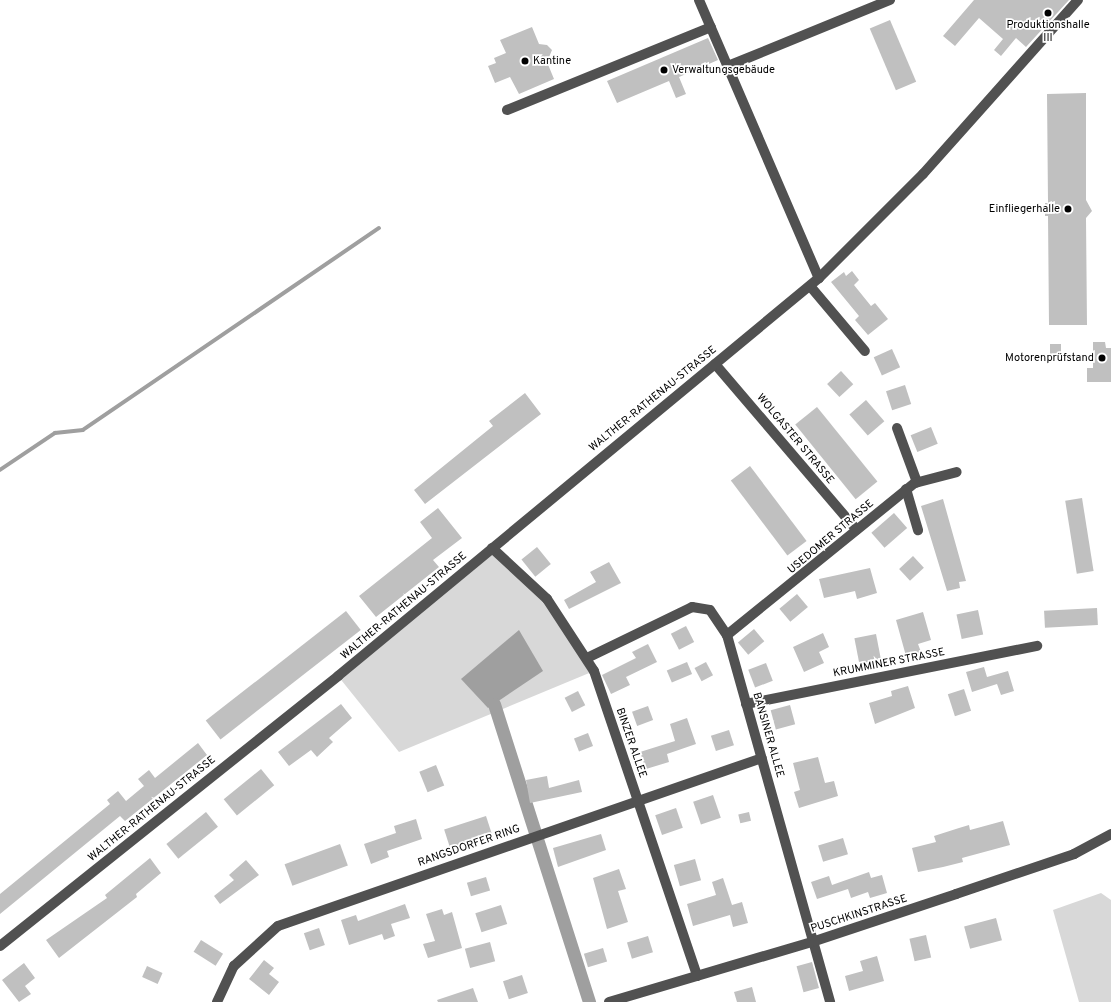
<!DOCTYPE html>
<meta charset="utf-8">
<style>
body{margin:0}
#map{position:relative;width:1111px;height:1002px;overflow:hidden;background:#fff;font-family:Overpass,sans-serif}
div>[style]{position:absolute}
.green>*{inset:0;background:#d8d8d8}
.water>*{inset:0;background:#9f9f9f}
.stream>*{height:3.5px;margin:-1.75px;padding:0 1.75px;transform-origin:1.75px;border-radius:1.75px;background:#9f9f9f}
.canal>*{height:13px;margin:-6.5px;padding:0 6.5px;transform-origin:6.5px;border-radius:6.5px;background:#9f9f9f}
.building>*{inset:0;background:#c0c0c0;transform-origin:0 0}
.minor>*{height:10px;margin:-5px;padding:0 5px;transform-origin:5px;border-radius:5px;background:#515151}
.dots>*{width:11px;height:11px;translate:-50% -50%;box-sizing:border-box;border:2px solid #fff;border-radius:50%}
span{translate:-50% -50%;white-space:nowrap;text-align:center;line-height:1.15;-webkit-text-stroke:3.5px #fff;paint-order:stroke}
.poi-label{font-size:11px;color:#000}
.left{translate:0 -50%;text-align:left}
.right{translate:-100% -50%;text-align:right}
.street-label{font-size:11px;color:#000}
</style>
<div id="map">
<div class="green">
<i style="clip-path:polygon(492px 548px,547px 599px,594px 671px,399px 752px,338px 676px)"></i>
<i style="clip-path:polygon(1101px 893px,1111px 900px,1111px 1002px,1079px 1002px,1053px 910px)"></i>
</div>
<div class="water">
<i style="clip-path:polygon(519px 630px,543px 671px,488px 708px,461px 679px)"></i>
</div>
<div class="stream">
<i style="left:0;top:470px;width:66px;rotate:-33.9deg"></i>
<i style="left:55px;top:433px;width:28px;rotate:-6deg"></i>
<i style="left:83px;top:430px;width:358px;rotate:-34.3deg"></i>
</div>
<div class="canal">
<i style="left:494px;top:704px;width:313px;rotate:72.3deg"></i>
</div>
<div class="building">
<i style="clip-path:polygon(974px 0,1069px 0,1026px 47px,1016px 38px,1001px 56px,994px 50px,1003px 39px,979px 18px,955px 46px,943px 36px)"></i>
<i style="left:890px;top:20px;width:67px;height:22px;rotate:67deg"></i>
<i style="clip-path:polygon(532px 27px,539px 44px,547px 45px,552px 50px,547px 62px,554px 79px,519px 94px,510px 77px,495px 83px,488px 66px,496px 63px,494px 58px,506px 53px,500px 40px)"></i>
<i style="clip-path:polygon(708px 38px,718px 60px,679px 77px,686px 94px,676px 98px,669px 81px,617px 103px,607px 81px)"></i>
<i style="clip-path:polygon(1086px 93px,1086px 200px,1092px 211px,1086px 218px,1087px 325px,1049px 325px,1048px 216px,1045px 216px,1045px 203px,1048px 203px,1047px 94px)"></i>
<i style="clip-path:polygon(852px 271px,859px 280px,854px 285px,871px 306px,875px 303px,888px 319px,868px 335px,855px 320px,859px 316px,831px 282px,844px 272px,846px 276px)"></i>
<i style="clip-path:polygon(1093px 342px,1105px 342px,1106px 348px,1111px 348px,1111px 382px,1087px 382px,1087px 368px,1093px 368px)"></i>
<i style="left:1050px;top:344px;width:11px;height:10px"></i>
<i style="left:892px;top:349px;width:20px;height:20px;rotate:66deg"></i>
<i style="left:841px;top:371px;width:18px;height:19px;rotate:47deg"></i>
<i style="left:905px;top:385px;width:20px;height:20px;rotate:72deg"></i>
<i style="clip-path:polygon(525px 393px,541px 414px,425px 504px,414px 490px,493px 426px,489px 421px)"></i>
<i style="left:866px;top:400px;width:28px;height:22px;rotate:49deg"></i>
<i style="left:817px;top:407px;width:96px;height:28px;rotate:51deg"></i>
<i style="left:931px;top:427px;width:18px;height:22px;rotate:68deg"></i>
<i style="left:750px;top:466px;width:94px;height:24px;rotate:53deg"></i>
<i style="left:1082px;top:498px;width:74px;height:17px;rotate:81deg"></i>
<i style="clip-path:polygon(943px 499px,966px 581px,959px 582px,960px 588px,947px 591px,921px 506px)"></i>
<i style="clip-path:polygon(438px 508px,462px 538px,433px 560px,439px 567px,376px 617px,359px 596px,432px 538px,420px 522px)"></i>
<i style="left:894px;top:513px;width:20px;height:30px;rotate:49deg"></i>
<i style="left:537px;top:547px;width:22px;height:20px;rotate:51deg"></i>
<i style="left:913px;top:556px;width:16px;height:19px;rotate:47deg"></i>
<i style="clip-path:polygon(609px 562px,621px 583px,569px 609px,564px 600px,596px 582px,590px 572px)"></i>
<i style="clip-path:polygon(870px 568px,877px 593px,857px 599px,855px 591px,824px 598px,819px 579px)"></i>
<i style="left:797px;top:594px;width:17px;height:23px;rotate:50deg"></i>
<i style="left:1097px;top:608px;width:17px;height:53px;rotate:87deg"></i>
<i style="left:978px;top:610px;width:25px;height:22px;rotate:78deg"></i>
<i style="left:346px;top:611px;width:24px;height:178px;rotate:52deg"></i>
<i style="clip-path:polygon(923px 612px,931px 640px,918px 644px,921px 652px,906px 656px,896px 620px)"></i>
<i style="left:686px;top:626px;width:18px;height:17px;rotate:63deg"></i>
<i style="left:754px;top:629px;width:16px;height:21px;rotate:50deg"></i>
<i style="clip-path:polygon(823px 633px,829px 647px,819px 652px,824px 663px,804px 672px,793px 647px)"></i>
<i style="left:876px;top:634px;width:26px;height:22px;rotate:79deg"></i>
<i style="clip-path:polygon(648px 644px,657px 662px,626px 677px,630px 685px,611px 694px,602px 675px,636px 658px,632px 652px)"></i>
<i style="left:687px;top:662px;width:13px;height:22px;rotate:67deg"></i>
<i style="left:706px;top:662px;width:15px;height:13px;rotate:62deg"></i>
<i style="left:766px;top:663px;width:19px;height:19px;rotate:69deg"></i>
<i style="clip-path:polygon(984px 667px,987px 677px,1008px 671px,1014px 691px,1001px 695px,997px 684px,972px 692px,966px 672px)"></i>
<i style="clip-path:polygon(908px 686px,915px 708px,875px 724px,869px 703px,892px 696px,891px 691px)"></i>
<i style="left:964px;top:689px;width:23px;height:17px;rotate:72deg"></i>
<i style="left:578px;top:691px;width:16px;height:15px;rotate:63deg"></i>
<i style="clip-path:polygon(341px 704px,352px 718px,329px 738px,333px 742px,317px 757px,311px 750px,289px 766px,278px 752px)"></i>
<i style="left:790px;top:705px;width:20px;height:20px;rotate:75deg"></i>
<i style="left:648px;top:706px;width:15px;height:17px;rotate:70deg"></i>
<i style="clip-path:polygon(687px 718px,696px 744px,667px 754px,669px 762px,646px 769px,640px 752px,675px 741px,670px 724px)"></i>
<i style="left:729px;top:730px;width:16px;height:19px;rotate:72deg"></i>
<i style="left:588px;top:733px;width:14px;height:15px;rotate:69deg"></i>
<i style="clip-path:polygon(198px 743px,207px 755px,125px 821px,120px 816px,0 914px,0 894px,110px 804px,107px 800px,118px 791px,126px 801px,144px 786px,138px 779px,149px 770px,155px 778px)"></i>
<i style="clip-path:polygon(818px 757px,825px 783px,834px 781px,838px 796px,799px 808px,794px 792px,800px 790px,793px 763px)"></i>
<i style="left:436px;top:765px;width:22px;height:18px;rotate:68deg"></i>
<i style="left:261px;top:769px;width:21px;height:48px;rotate:51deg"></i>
<i style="clip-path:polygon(547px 776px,549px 788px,579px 780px,582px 792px,530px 803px,526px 780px)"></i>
<i style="left:713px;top:795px;width:24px;height:21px;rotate:71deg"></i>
<i style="left:676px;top:808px;width:21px;height:22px;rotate:71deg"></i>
<i style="left:206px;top:812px;width:19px;height:51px;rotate:51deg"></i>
<i style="left:749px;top:812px;width:9px;height:11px;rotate:77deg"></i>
<i style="left:486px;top:816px;width:19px;height:44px;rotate:72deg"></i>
<i style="clip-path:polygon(416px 819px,422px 839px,387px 851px,389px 857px,371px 864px,364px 844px,396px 833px,394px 826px)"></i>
<i style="clip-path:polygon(1003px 821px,1010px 845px,962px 858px,963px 862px,943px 867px,918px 872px,912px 848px,936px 842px,934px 836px,959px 828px,969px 825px,970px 830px)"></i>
<i style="clip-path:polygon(601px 834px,606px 850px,558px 867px,553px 848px)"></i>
<i style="left:843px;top:838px;width:17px;height:26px;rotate:73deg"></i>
<i style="left:340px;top:844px;width:23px;height:59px;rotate:70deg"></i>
<i style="clip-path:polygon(150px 858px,161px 873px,136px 894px,137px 897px,59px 958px,46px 940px,107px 898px,105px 895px)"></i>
<i style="left:695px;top:859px;width:22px;height:22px;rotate:74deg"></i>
<i style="clip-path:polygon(246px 860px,259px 875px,220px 904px,214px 896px,234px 880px,229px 875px)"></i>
<i style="clip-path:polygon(619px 869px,626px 889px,618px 891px,628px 922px,607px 929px,593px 878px)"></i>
<i style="clip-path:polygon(869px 872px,871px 878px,882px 875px,887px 893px,870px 898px,868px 892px,851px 898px,848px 889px,817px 899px,811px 882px,829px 876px,832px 885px)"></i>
<i style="left:486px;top:877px;width:14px;height:20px;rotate:73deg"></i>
<i style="clip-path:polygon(723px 878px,732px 905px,742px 902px,748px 923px,733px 927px,730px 915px,693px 926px,687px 904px,716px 895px,712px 882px)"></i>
<i style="clip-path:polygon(405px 904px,410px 918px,391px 924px,395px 936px,384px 940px,382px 934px,349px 945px,341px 920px,356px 915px,358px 921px)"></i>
<i style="left:501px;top:905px;width:20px;height:27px;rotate:72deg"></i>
<i style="clip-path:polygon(442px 909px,444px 915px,452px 912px,462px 948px,428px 958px,423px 944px,435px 941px,426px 914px)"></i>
<i style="left:996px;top:918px;width:23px;height:33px;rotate:75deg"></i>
<i style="left:319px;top:928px;width:18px;height:16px;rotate:71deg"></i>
<i style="left:926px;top:935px;width:23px;height:17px;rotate:77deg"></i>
<i style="left:648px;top:936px;width:17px;height:22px;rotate:73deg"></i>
<i style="left:201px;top:940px;width:26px;height:14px;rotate:32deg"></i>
<i style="left:490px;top:942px;width:20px;height:26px;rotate:75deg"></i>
<i style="left:603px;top:948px;width:14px;height:20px;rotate:73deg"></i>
<i style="clip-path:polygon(877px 956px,884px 981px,849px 991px,845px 976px,863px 971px,860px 961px)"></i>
<i style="clip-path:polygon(264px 960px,274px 968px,269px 974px,279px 982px,269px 995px,249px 979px)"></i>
<i style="left:812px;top:962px;width:27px;height:16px;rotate:75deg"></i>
<i style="clip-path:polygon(24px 963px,35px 978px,25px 986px,31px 994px,19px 1002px,2px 980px)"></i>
<i style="left:147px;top:966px;width:17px;height:12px;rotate:24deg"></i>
<i style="left:522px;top:975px;width:19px;height:20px;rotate:72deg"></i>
<i style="clip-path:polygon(752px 987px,756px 1002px,737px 1002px,734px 992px)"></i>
<i style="clip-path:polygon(473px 988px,478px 1002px,438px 1002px,437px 1000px)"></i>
</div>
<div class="minor">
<i style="left:699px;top:0;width:303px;rotate:66.7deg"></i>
<i style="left:728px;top:66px;width:175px;rotate:-22.2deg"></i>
<i style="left:507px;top:110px;width:220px;rotate:-22.1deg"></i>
<i style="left:810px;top:286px;width:85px;rotate:49.8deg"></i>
<i style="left:715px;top:364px;width:218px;rotate:49.5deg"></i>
<i style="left:897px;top:428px;width:58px;rotate:69.7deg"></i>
<i style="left:906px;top:489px;width:43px;rotate:73.7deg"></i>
<i style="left:492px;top:548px;width:75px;rotate:42.8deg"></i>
<i style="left:547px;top:599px;width:86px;rotate:56.9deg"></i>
<i style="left:594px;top:671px;width:322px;rotate:71.3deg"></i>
<i style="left:727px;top:635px;width:242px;rotate:-39deg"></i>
<i style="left:915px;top:483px;width:43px;rotate:-14.7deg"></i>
<i style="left:587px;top:658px;width:117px;rotate:-25.9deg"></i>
<i style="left:692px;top:607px;width:18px;rotate:9deg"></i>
<i style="left:710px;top:610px;width:30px;rotate:56deg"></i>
<i style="left:727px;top:635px;width:381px;rotate:74.3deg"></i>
<i style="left:746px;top:704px;width:297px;rotate:-11.3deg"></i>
<i style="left:0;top:946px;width:433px;rotate:-38.6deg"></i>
<i style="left:338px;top:676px;width:624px;rotate:-39.61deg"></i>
<i style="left:819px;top:278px;width:147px;rotate:-45deg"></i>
<i style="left:923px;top:174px;width:233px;rotate:-48.3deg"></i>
<i style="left:217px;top:1002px;width:40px;rotate:-65deg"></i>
<i style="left:234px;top:966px;width:59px;rotate:-42.3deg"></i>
<i style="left:278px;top:926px;width:512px;rotate:-19.14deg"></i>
<i style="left:609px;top:1002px;width:215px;rotate:-16.5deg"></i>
<i style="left:815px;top:941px;width:149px;rotate:-18.4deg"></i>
<i style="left:956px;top:894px;width:125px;rotate:-18.7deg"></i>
<i style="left:1074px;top:854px;width:42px;rotate:-28.4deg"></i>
</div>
<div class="dots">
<i style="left:1048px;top:13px;background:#000"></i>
<i style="left:525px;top:61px;background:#000"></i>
<i style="left:664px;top:70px;background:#000"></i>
<i style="left:1068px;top:209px;background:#000"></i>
<i style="left:1102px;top:358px;background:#000"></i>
</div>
<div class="poi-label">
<span style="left:1048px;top:32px">Produktionshalle<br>III</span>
<span class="left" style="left:533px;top:61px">Kantine</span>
<span class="left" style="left:672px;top:70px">Verwaltungsgebäude</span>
<span class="right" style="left:1060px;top:209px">Einfliegerhalle</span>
<span class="right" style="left:1094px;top:358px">Motorenprüfstand</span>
</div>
<div class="street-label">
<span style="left:653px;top:399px;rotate:-39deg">WALTHER-RATHENAU-STRASSE</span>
<span style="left:795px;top:439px;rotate:50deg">WOLGASTER STRASSE</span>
<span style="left:831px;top:537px;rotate:-40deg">USEDOMER STRASSE</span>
<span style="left:404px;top:606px;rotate:-40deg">WALTHER-RATHENAU-STRASSE</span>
<span style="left:889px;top:663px;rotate:-11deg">KRUMMINER STRASSE</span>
<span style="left:768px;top:735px;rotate:74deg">BANSINER ALLEE</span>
<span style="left:631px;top:743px;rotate:71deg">BINZER ALLEE</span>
<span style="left:152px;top:809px;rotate:-39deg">WALTHER-RATHENAU-STRASSE</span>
<span style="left:469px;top:846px;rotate:-19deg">RANGSDORFER RING</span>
<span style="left:859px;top:914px;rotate:-18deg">PUSCHKINSTRASSE</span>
</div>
</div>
